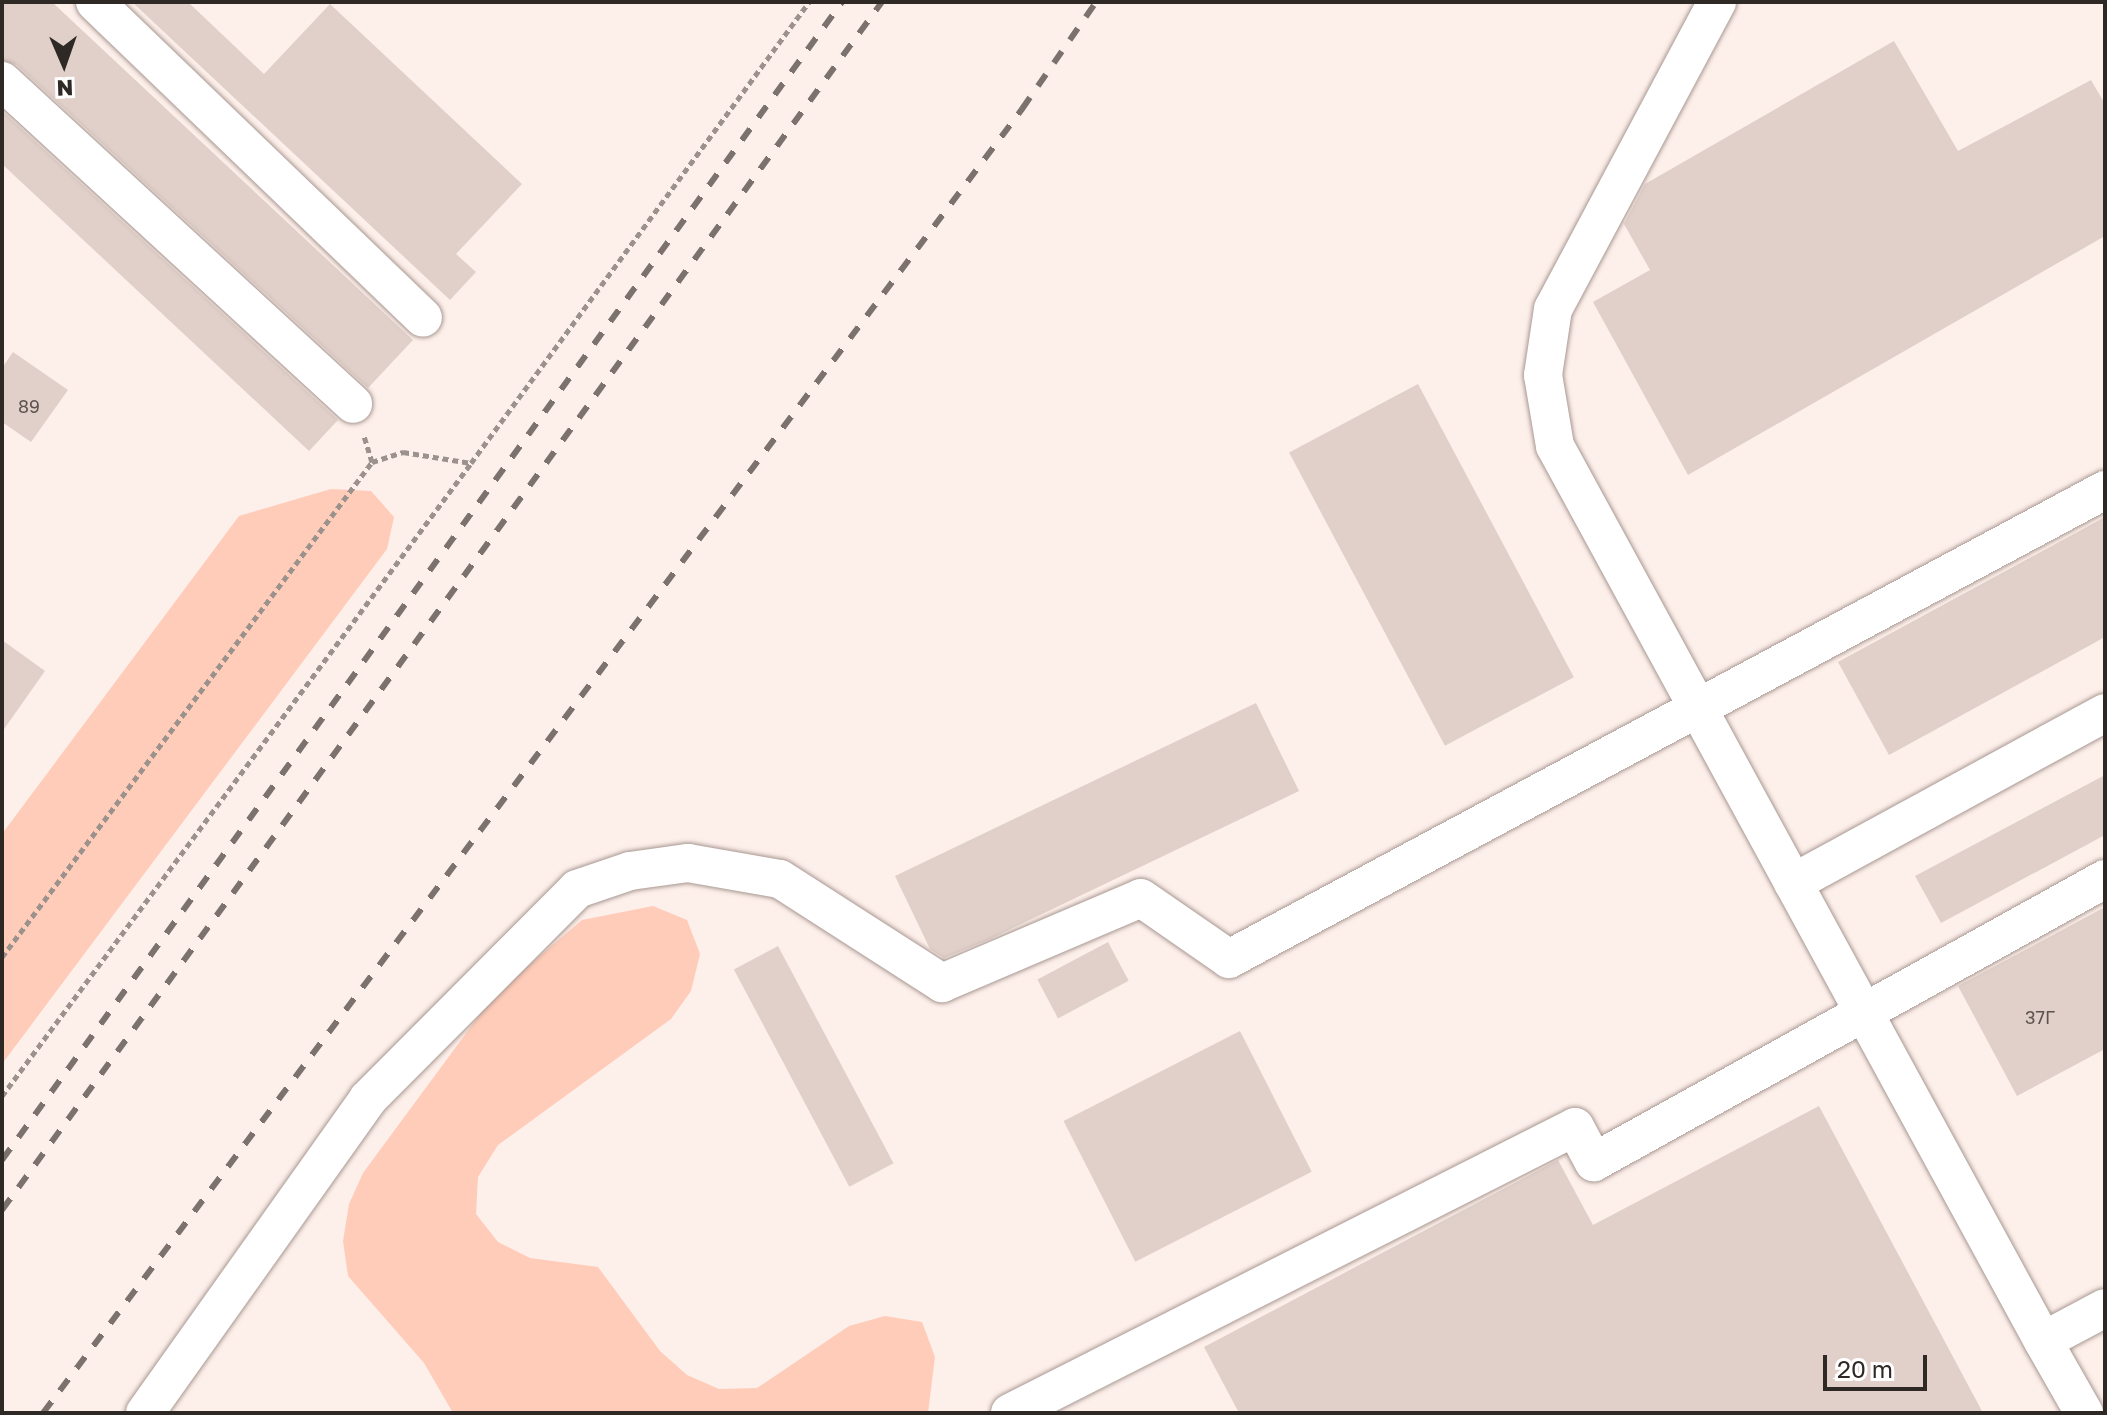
<!DOCTYPE html>
<meta charset="utf-8">
<style>
body{margin:0}
#map{position:relative;width:2107px;height:1415px;overflow:hidden;background:#fdefea;font-family:"Golos Text",sans-serif}
div>[style]{position:absolute}
.green>*{inset:0;background:#ffccb9}
.building>*{inset:0;background:#e1d0ca;transform-origin:0 0}
.path>*{height:5px;margin-top:-2.5px;transform-origin:0;background:repeating-linear-gradient(90deg,#9b918d 0 6px,transparent 0 10px)}
.roads{filter:drop-shadow(0 0 2px #a89892) drop-shadow(0 0 2px #a89892)}
.minor>*{height:38px;margin:-19px;padding:0 19px;transform-origin:19px;border-radius:19px;background:#fff}
.rail>*{height:6px;margin-top:-3px;transform-origin:0;background:repeating-linear-gradient(90deg,#7b726e 0 14px,transparent 0 28px)}
span{translate:-50% -50%;white-space:nowrap;text-align:center;line-height:1.15;-webkit-text-stroke:7px #fff;paint-order:stroke}
.number-label{font-size:18px;color:#5c534f}
.number-label span{-webkit-text-stroke-width:0}
.frame{position:absolute;inset:0;border:4px solid #2f2926;pointer-events:none}
.north{position:absolute;left:24px;top:24px;width:80px;height:80px;-webkit-text-stroke:6px #fff;paint-order:stroke;rotate:178deg;font-size:22px;font-weight:700;line-height:32px;text-align:center;color:#2f2926}
.north::after{content:'';display:block;margin:auto;width:28px;height:36px;background:#2f2926;clip-path:polygon(50% 0,100% 100%,50% 72%,0 100%)}
.scale{position:absolute;left:1823px;top:1355px;width:104px;height:36px;box-sizing:border-box;border:4px solid #2f2926;border-top:0;padding-left:10px;font-size:24px;line-height:28px;white-space:nowrap;color:#2f2926;-webkit-text-stroke:6px #fff;paint-order:stroke}
</style>
<div id="map">
<div class="green">
<i style="clip-path:polygon(331px 489px,371px 491px,394px 517px,387px 549px,2px 1064px,2px 834px,239px 516px)"></i>
<i style="clip-path:polygon(653px 906px,687px 920px,700px 954px,691px 991px,671px 1019px,498px 1145px,478px 1177px,476px 1214px,498px 1242px,530px 1258px,598px 1267px,660px 1351px,687px 1375px,719px 1389px,757px 1388px,849px 1326px,885px 1316px,922px 1322px,935px 1357px,928px 1413px,453px 1413px,424px 1363px,348px 1276px,343px 1241px,349px 1204px,363px 1173px,495px 994px,582px 920px)"></i>
</div>
<div class="building">
<i style="clip-path:polygon(2px 2px,52px 2px,413px 340px,368px 388px,17px 65px,2px 60px)"></i>
<i style="clip-path:polygon(132px 2px,188px 2px,264px 74px,330px 4px,522px 184px,456px 254px,476px 272px,450px 300px)"></i>
<i style="clip-path:polygon(1894px 41px,1958px 151px,2091px 80px,2105px 104px,2105px 236px,1688px 475px,1593px 302px,1650px 270px,1624px 224px,1645px 184px)"></i>
<i style="clip-path:polygon(2px 111px,338px 420px,309px 451px,2px 164px)"></i>
<i style="clip-path:polygon(13px 352px,68px 390px,31px 442px,2px 422px,2px 368px)"></i>
<i style="left:1418px;top:384px;width:332px;height:146px;rotate:62deg"></i>
<i style="clip-path:polygon(2105px 517px,2105px 637px,1889px 755px,1838px 662px)"></i>
<i style="clip-path:polygon(2px 640px,45px 671px,2px 732px)"></i>
<i style="clip-path:polygon(1256px 703px,1299px 791px,990px 939px,944px 958px,930px 949px,895px 876px)"></i>
<i style="clip-path:polygon(2105px 775px,2105px 835px,1941px 923px,1915px 876px)"></i>
<i style="clip-path:polygon(2105px 907px,2105px 1049px,2017px 1096px,1958px 986px)"></i>
<i style="left:1108px;top:942px;width:44px;height:80px;rotate:62deg"></i>
<i style="left:778px;top:946px;width:246px;height:50px;rotate:62deg"></i>
<i style="left:1240px;top:1031px;width:158px;height:198px;rotate:63deg"></i>
<i style="clip-path:polygon(1819px 1106px,1983px 1413px,1239px 1413px,1204px 1347px,1558px 1160px,1593px 1225px)"></i>
</div>
<div class="path">
<i style="left:372px;top:462px;width:33px;rotate:-18deg"></i>
<i style="left:403px;top:452px;width:69px;rotate:9.2deg"></i>
<i style="left:471px;top:463px;width:572px;rotate:-53.75deg"></i>
<i style="left:2px;top:957px;width:618px;rotate:-53.22deg"></i>
<i style="left:372px;top:462px;width:28px;rotate:-107deg"></i>
<i style="left:2px;top:1096px;width:788px;rotate:-53.46deg"></i>
</div>
<div class="roads">
<div class="minor">
<i style="left:95px;top:2px;width:455px;rotate:43.9deg"></i>
<i style="left:1717px;top:2px;width:348px;rotate:118.1deg"></i>
<i style="left:1553px;top:309px;width:67px;rotate:98.6deg"></i>
<i style="left:1543px;top:375px;width:72px;rotate:80.4deg"></i>
<i style="left:1555px;top:446px;width:1019px;rotate:61.4deg"></i>
<i style="left:2043px;top:1341px;width:70px;rotate:-28deg"></i>
<i style="left:2px;top:81px;width:477px;rotate:42.6deg"></i>
<i style="left:1793px;top:883px;width:355px;rotate:-28.6deg"></i>
<i style="left:2043px;top:1341px;width:83px;rotate:60.3deg"></i>
<i style="left:145px;top:1413px;width:385px;rotate:-54.6deg"></i>
<i style="left:368px;top:1099px;width:296px;rotate:-45.1deg"></i>
<i style="left:577px;top:889px;width:56px;rotate:-18.8deg"></i>
<i style="left:630px;top:871px;width:59px;rotate:-7.9deg"></i>
<i style="left:688px;top:863px;width:93px;rotate:9.9deg"></i>
<i style="left:780px;top:879px;width:193px;rotate:32.7deg"></i>
<i style="left:942px;top:983px;width:216px;rotate:-23.1deg"></i>
<i style="left:1141px;top:898px;width:107px;rotate:34.7deg"></i>
<i style="left:1229px;top:959px;width:994px;rotate:-28.16deg"></i>
<i style="left:1010px;top:1413px;width:633px;rotate:-26.85deg"></i>
<i style="left:1575px;top:1127px;width:40px;rotate:62deg"></i>
<i style="left:1594px;top:1162px;width:584px;rotate:-28.98deg"></i>
</div>
</div>
<div class="rail">
<i style="left:2px;top:1160px;width:1431px;rotate:-54.04deg"></i>
<i style="left:2px;top:1210px;width:1495px;rotate:-53.93deg"></i>
<i style="left:43px;top:1413px;width:1631px;rotate:-53.1deg"></i>
<i style="left:1022px;top:109px;width:130px;rotate:-55.3deg"></i>
</div>
<div class="number-label">
<span style="left:29px;top:406px">89</span>
<span style="left:2040px;top:1017px">37Г</span>
</div>
<div class="frame"></div>
<div class="north">N</div>
<div class="scale">20 m</div>
</div>
